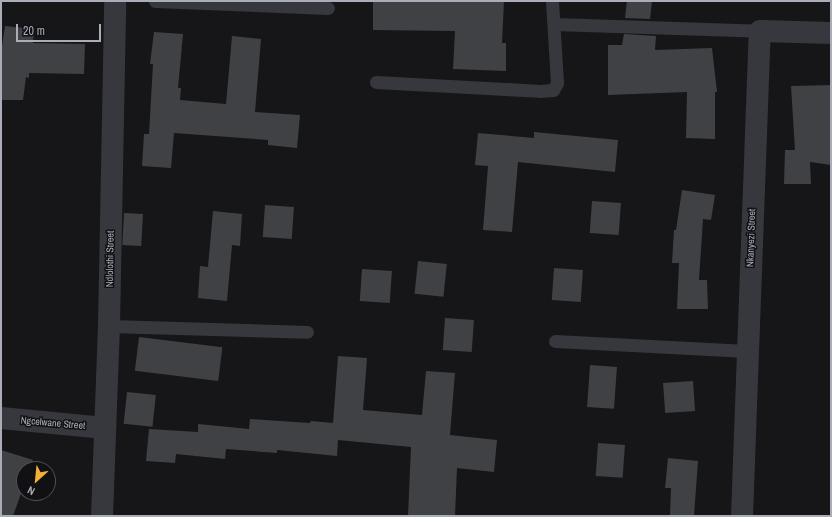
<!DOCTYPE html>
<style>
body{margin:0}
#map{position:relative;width:832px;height:517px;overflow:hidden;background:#161618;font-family:"Archivo Narrow",sans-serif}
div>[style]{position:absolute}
.building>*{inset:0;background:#404145;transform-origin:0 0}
.lane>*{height:13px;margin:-6.5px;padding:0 6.5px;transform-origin:6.5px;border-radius:6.5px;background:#37383d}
.street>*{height:22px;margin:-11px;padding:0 11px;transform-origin:11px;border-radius:11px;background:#37383d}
span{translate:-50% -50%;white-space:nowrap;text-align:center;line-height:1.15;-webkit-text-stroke:3px #111113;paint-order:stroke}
.street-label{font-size:10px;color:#a8adb8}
.frame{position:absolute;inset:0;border:2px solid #a8adb8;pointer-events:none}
.north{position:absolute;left:16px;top:461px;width:40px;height:40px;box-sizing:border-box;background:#111113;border:1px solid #4d4f55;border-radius:50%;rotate:207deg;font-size:11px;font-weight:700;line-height:16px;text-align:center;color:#a8adb8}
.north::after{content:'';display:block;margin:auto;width:14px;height:18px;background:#f2b134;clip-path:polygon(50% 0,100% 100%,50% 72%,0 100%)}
.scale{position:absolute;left:16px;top:24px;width:85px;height:18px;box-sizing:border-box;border:2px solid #a8adb8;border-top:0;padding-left:5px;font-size:12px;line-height:14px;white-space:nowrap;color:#a8adb8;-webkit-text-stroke:3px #111113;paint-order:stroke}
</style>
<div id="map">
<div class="building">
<i style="clip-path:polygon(373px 1px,504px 1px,502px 43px,506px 43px,506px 71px,453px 69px,455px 31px,373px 30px)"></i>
<i style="clip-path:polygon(627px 1px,652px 1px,650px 19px,625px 18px)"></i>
<i style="clip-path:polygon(5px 26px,34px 29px,33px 43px,85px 44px,84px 74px,29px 73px,29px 78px,26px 77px,23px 100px,1px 100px,2px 46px)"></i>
<i style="clip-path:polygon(154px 32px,183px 34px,178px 88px,181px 88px,180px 100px,226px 104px,232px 36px,261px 39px,255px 112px,300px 115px,297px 148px,268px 145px,268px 140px,174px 133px,171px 168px,142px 166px,144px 134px,149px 134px,153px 64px,150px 64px)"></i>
<i style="clip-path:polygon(624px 34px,656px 36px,655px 50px,712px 48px,717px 92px,715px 92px,715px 139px,686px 138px,687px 92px,608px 95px,608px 45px,622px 45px)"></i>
<i style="clip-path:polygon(831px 85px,831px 165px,810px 162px,811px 184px,784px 184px,785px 150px,795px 150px,791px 86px)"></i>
<i style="clip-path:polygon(534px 132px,618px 140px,615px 172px,518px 162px,512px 232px,483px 230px,488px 166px,475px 165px,478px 133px,534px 138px)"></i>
<i style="clip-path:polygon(682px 190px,715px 195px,711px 220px,703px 219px,699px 280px,707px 280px,708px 309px,677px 309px,679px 263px,672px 263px,674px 230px,676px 230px)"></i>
<i style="left:592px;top:201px;width:29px;height:32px;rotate:4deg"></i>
<i style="left:265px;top:205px;width:29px;height:32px;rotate:4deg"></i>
<i style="clip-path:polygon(213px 211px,242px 214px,240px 246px,232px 245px,227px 301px,198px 298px,200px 266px,208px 267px)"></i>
<i style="left:124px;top:213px;width:19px;height:32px;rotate:3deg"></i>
<i style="left:418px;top:261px;width:29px;height:33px;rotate:6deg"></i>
<i style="left:554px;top:268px;width:29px;height:32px;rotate:4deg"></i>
<i style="left:362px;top:269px;width:30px;height:32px;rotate:4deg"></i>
<i style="left:445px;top:318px;width:29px;height:32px;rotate:4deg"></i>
<i style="left:139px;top:337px;width:84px;height:34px;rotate:7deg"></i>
<i style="clip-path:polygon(338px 356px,367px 358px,363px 410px,422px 415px,426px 371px,455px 373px,450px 435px,497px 440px,494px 472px,457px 468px,455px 516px,408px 516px,411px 447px,338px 440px,337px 456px,277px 450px,277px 453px,226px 449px,225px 459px,176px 454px,175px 463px,146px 461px,149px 429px,198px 432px,198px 424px,249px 429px,250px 419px,310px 423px,311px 421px,333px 423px)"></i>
<i style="left:590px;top:365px;width:27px;height:42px;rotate:4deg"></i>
<i style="left:693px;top:381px;width:30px;height:30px;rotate:86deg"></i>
<i style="left:127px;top:392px;width:29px;height:32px;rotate:6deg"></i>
<i style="left:598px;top:443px;width:27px;height:33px;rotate:4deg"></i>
<i style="clip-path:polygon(1px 450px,33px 460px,30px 469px,24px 469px,24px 485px,13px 516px,1px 516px)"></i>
<i style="clip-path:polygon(668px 458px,698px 461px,694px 516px,670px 516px,671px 488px,665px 488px)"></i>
</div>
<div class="lane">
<i style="left:155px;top:1px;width:173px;rotate:2.3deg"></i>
<i style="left:554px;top:24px;width:206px;rotate:1.9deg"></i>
<i style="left:376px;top:82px;width:164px;rotate:3.1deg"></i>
<i style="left:540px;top:91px;width:13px;rotate:-4deg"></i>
<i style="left:553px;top:90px;width:8px;rotate:-60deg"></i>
<i style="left:557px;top:83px;width:82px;rotate:-93.5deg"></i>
<i style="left:109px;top:326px;width:198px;rotate:1.7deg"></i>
<i style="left:555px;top:341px;width:192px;rotate:3deg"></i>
</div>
<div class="street">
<i style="left:1px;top:418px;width:104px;rotate:5.5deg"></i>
<i style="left:102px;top:516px;width:190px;rotate:-87.9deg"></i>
<i style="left:109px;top:326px;width:325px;rotate:-88.9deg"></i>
<i style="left:742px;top:516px;width:485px;rotate:-87.9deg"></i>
<i style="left:760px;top:31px;width:71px;rotate:1.6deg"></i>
</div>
<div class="street-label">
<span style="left:751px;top:238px;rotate:-88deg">Nkanyezi Street</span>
<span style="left:110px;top:259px;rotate:-89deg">Ndlolothi Street</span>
<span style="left:53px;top:423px;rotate:5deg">Ngcelwane Street</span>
</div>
<div class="frame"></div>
<div class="north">N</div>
<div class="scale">20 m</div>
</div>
